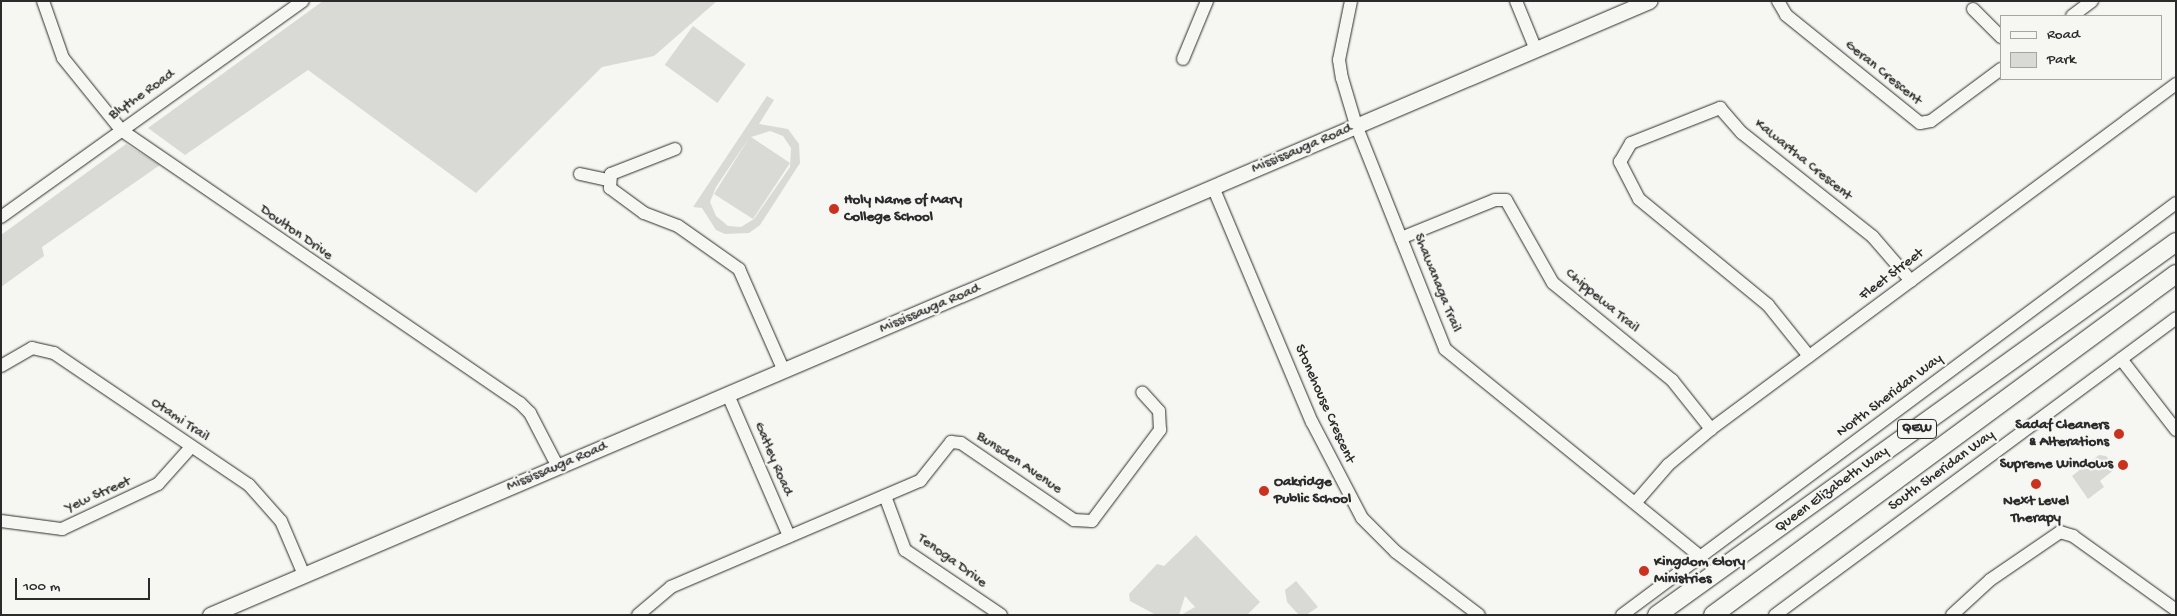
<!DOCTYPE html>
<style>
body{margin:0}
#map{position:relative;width:2177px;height:616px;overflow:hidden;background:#f6f6f2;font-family:"Gochi Hand",sans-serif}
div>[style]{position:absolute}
.green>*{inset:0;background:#d9d9d5;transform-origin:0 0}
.roads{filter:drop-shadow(0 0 1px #2b2b2b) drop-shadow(0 0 1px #2b2b2b)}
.minor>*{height:12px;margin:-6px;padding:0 6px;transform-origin:6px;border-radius:6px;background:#f6f6f2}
.major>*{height:15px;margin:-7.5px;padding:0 7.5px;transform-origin:7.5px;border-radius:7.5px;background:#f6f6f2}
.highway>*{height:18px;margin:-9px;padding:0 9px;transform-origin:9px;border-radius:9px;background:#f6f6f2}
.dots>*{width:14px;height:14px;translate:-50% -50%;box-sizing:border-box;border:2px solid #f6f6f2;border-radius:50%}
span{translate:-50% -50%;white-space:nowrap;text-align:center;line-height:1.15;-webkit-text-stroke:4.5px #f6f6f2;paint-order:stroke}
.shield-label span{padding:1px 4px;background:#f6f6f2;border:1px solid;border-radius:4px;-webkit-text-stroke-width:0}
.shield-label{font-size:14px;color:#2b2b2b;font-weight:700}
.street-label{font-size:15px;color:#2b2b2b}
.poi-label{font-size:15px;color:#2b2b2b;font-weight:700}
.left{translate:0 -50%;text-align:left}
.right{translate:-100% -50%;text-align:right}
.frame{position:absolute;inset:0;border:2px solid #2b2b2b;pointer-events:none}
.legend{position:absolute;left:2000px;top:15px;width:162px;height:65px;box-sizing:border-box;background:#f6f6f2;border:1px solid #a5a5a2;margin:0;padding:6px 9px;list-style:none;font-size:15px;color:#2b2b2b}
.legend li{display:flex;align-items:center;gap:10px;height:25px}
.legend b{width:25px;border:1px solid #a5a5a2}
.scale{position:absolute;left:15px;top:578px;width:135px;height:22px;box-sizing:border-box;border:2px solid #2b2b2b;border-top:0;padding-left:6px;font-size:15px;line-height:18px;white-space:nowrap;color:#2b2b2b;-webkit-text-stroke:4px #f6f6f2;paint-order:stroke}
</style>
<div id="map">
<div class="green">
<i style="clip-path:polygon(323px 1px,717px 1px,654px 56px,602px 67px,476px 193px,308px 70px,185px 155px,148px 128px)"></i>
<i style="left:693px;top:26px;width:65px;height:48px;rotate:36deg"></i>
<i style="clip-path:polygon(evenodd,767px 96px,774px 100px,759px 124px,788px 129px,799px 144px,800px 163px,760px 225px,749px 233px,725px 234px,716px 230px,702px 208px,693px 207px,767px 96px,770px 131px,783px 136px,791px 148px,790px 167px,754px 219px,741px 227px,728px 226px,716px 216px,710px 202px,716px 187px,749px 138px,714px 194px,753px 219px,790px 163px,751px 137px,770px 131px)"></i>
<i style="clip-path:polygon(126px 144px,160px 165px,42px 247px,44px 256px,1px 287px,1px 235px)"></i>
<i style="clip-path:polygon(2099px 455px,2106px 456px,2116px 468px,2100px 481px,2104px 487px,2088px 499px,2072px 476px)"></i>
<i style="clip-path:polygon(1196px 535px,1260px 602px,1247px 615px,1181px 615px,1195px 607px,1185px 596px,1179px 615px,1156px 615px,1130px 601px,1129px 594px,1157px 564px,1164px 566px)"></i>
<i style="clip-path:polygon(1296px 581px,1318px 607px,1306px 615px,1299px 615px,1287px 602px,1285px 590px)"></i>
</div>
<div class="roads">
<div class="minor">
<i style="left:43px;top:1px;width:60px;rotate:70.7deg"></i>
<i style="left:63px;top:58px;width:92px;rotate:51.1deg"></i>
<i style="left:121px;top:130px;width:483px;rotate:34.4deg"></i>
<i style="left:520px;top:403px;width:14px;rotate:45deg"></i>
<i style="left:530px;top:413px;width:61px;rotate:62.6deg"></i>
<i style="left:1351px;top:1px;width:60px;rotate:101.5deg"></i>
<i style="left:1339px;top:60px;width:18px;rotate:81deg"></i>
<i style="left:1342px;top:78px;width:49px;rotate:73.4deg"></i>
<i style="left:1356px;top:125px;width:241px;rotate:68.3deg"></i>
<i style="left:1445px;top:349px;width:330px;rotate:39.1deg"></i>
<i style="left:1516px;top:1px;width:53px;rotate:67.8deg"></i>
<i style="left:1778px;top:1px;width:16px;rotate:60deg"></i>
<i style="left:1786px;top:15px;width:172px;rotate:38.9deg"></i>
<i style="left:1920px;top:123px;width:11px;rotate:-10deg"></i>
<i style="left:1931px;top:121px;width:87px;rotate:-36.6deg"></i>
<i style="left:1973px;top:9px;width:40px;rotate:45deg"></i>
<i style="left:2072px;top:16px;width:25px;rotate:-37deg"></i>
<i style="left:1183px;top:59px;width:63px;rotate:-67.5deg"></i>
<i style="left:675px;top:149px;width:69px;rotate:158.7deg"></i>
<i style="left:611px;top:174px;width:14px;rotate:94deg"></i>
<i style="left:610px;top:188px;width:42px;rotate:36.3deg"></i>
<i style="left:644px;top:213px;width:36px;rotate:21deg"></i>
<i style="left:678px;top:226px;width:75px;rotate:35.2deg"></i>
<i style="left:739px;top:269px;width:111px;rotate:66.2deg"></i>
<i style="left:580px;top:174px;width:29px;rotate:12deg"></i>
<i style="left:1213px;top:187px;width:255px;rotate:67.2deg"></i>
<i style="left:1312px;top:422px;width:108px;rotate:62.5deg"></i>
<i style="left:1362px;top:518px;width:48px;rotate:45deg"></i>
<i style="left:1396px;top:552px;width:104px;rotate:37.2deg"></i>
<i style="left:1px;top:217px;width:371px;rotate:-35.6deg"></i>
<i style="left:1401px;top:238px;width:101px;rotate:-22deg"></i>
<i style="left:1495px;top:200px;width:11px"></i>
<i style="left:1506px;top:200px;width:95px;rotate:60.5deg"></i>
<i style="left:1553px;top:283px;width:154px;rotate:39.2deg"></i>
<i style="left:1672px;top:380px;width:63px;rotate:51.5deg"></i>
<i style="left:1809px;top:356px;width:65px;rotate:-128.8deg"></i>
<i style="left:1768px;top:305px;width:167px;rotate:-140.6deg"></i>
<i style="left:1639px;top:199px;width:42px;rotate:-117.2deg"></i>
<i style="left:1620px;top:162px;width:22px;rotate:-60deg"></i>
<i style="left:1631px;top:143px;width:96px;rotate:-21.5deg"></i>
<i style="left:1720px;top:108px;width:33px;rotate:49deg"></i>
<i style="left:1742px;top:133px;width:167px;rotate:38.4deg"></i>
<i style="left:1873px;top:237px;width:58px;rotate:49.2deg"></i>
<i style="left:2121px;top:359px;width:90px;rotate:52.2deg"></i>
<i style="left:1px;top:366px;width:36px;rotate:-30deg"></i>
<i style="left:32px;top:348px;width:23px;rotate:13deg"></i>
<i style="left:54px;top:353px;width:235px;rotate:34.1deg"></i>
<i style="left:249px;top:485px;width:48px;rotate:48.4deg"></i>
<i style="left:281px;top:521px;width:59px;rotate:66.9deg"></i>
<i style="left:728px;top:395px;width:154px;rotate:66.6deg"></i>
<i style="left:885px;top:496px;width:58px;rotate:69.7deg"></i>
<i style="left:905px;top:550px;width:116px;rotate:34.1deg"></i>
<i style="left:1636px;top:502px;width:49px;rotate:-49.1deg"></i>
<i style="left:1668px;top:465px;width:56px;rotate:-39.9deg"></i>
<i style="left:1711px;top:429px;width:579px;rotate:-36.57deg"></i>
<i style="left:1px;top:521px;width:62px;rotate:7.5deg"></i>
<i style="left:62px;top:529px;width:106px;rotate:-25.1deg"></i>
<i style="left:158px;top:484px;width:50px;rotate:-48.3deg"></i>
<i style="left:638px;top:615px;width:43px;rotate:-40.3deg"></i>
<i style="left:671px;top:587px;width:271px;rotate:-23.1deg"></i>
<i style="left:920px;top:481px;width:50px;rotate:-51.5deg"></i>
<i style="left:951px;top:442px;width:10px;rotate:6deg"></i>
<i style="left:961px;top:443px;width:137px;rotate:34.3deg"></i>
<i style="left:1074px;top:520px;width:18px;rotate:3deg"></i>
<i style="left:1092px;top:521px;width:114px;rotate:-53.2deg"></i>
<i style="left:1160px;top:430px;width:19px;rotate:-93deg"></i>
<i style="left:1159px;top:411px;width:25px;rotate:-132deg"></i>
<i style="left:1622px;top:615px;width:690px;rotate:-36.64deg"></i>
<i style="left:1775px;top:615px;width:499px;rotate:-36.5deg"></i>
<i style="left:1952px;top:615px;width:52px;rotate:-42.6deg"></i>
<i style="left:1990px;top:580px;width:85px;rotate:-34.4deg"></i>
<i style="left:2060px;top:532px;width:14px;rotate:17deg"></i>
<i style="left:2073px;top:536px;width:127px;rotate:35.7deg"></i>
</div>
<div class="major">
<i style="left:210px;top:615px;width:1565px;rotate:-23.11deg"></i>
</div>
<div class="highway">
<i style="left:1657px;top:615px;width:639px;rotate:-35.7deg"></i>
<i style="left:1713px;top:615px;width:575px;rotate:-36.37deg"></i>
</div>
</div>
<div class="dots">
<i style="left:834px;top:209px;background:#c8321e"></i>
<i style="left:2119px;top:434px;background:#c8321e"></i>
<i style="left:2123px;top:465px;background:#c8321e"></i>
<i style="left:2036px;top:484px;background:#c8321e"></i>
<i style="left:1264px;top:491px;background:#c8321e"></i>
<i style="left:1644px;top:571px;background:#c8321e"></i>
</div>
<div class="shield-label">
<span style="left:1917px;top:429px">QEW</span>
</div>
<div class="street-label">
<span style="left:1883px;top:73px;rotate:39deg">Geran Crescent</span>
<span style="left:142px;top:95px;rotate:-35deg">Blythe Road</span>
<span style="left:1302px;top:149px;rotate:-23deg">Mississauga Road</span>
<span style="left:1803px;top:160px;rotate:39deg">Kawartha Crescent</span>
<span style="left:296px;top:233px;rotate:35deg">Doulton Drive</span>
<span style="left:1892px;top:275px;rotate:-37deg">Fleet Street</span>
<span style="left:1437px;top:283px;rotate:68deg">Shawanaga Trail</span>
<span style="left:1602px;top:301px;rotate:40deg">Chippewa Trail</span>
<span style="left:930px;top:309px;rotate:-23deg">Mississauga Road</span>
<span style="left:1890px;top:396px;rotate:-37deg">North Sheridan Way</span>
<span style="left:1324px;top:404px;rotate:66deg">Stonehouse Crescent</span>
<span style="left:180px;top:420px;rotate:34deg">Otami Trail</span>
<span style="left:773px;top:459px;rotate:67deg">Gatley Road</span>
<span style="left:1019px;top:463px;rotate:34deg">Bunsden Avenue</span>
<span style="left:557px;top:467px;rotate:-23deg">Mississauga Road</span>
<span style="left:1942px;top:471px;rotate:-36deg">South Sheridan Way</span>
<span style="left:1832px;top:490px;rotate:-36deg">Queen Elizabeth Way</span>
<span style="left:98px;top:495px;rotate:-24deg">Yew Street</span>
<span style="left:952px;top:561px;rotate:36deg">Tenoga Drive</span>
</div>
<div class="poi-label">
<span class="left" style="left:844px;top:209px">Holy Name of Mary<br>College School</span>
<span class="right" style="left:2109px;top:434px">Sadaf Cleaners<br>&amp; Alterations</span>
<span class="right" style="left:2113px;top:465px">Supreme Windows</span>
<span class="left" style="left:1274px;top:491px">Oakridge<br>Public School</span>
<span style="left:2036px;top:510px">Next Level<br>Therapy</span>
<span class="left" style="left:1654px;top:571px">Kingdom Glory<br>Ministries</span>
</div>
<div class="frame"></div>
<ul class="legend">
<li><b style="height:6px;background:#f6f6f2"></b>Road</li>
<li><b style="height:14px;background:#d9d9d5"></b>Park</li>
</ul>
<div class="scale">100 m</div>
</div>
